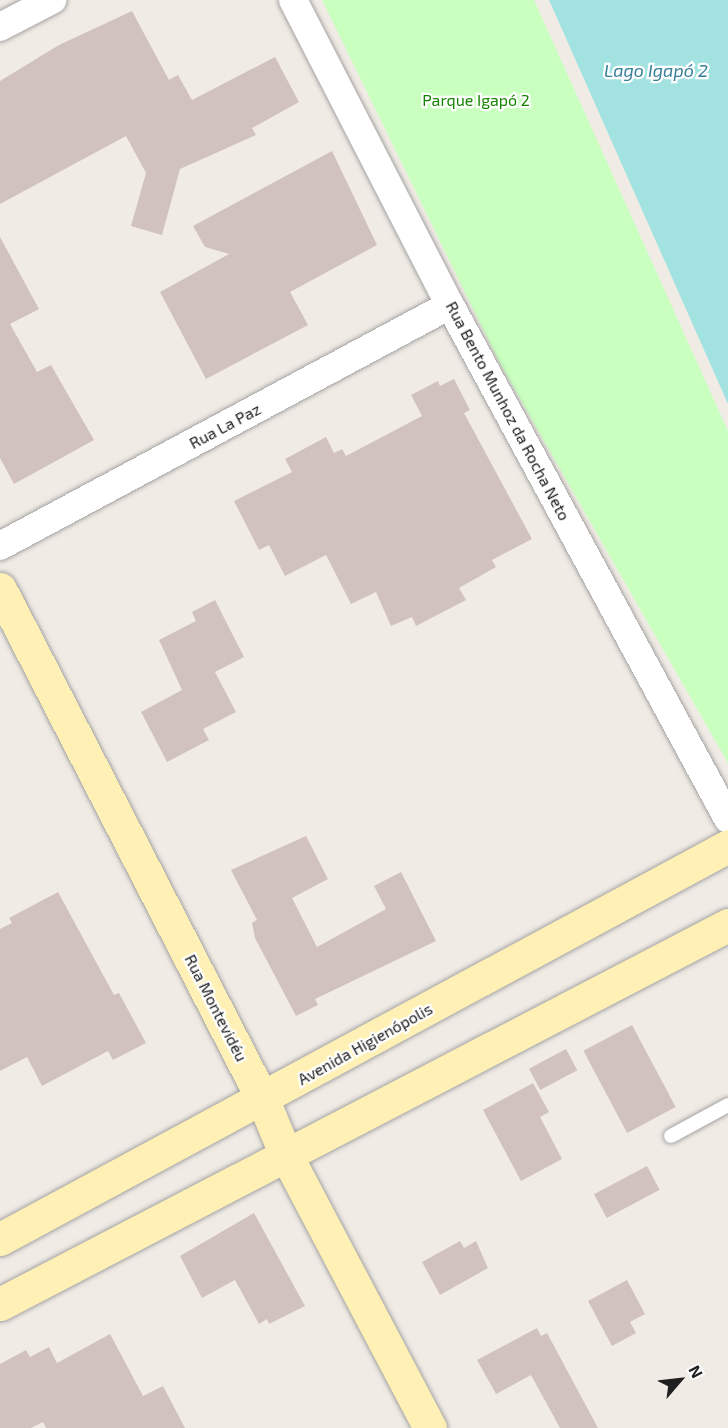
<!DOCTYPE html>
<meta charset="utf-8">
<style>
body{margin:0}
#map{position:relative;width:728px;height:1428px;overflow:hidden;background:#f1ebe5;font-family:"Exo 2",sans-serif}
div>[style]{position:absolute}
.park>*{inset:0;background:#c9ffbf}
.water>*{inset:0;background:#a2e3e2}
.building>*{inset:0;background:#d2c2be;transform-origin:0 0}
.roads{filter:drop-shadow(0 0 2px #a4a4a4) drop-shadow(0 0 2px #a4a4a4)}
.lane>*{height:14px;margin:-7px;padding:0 7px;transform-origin:7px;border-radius:7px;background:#fff}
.street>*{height:28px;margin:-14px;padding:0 14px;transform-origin:14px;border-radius:14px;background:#fff}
.secondary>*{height:33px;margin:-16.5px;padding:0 16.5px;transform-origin:16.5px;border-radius:16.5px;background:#fff1b6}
span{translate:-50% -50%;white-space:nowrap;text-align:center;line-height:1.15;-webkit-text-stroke:4.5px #fff;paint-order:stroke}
.park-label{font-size:16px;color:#168502}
.street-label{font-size:16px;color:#202020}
.water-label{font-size:18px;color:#387f98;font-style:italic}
.north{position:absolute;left:650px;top:1350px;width:60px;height:60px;-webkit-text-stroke:4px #fff;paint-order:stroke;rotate:62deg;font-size:16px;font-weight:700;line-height:24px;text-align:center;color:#202020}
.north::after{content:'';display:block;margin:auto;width:21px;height:27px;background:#202020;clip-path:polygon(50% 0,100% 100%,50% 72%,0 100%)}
</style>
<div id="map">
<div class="park">
<i style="clip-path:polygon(322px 0,534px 0,728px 431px,728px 763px,500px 364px)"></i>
</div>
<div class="water">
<i style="clip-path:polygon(549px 0,728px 0,728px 404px)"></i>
</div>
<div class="building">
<i style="clip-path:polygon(132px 11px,169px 80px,178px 75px,192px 100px,275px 57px,299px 102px,252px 128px,256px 135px,180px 169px,162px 235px,131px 226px,146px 173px,126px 136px,0 204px,0 81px,59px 45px)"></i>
<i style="clip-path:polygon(332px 151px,377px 245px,290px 292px,308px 325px,206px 379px,160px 292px,229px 254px,205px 247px,193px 226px)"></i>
<i style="clip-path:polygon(0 237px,39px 309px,10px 324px,37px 372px,51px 365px,94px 440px,14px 484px,0 458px)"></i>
<i style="clip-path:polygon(454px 379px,470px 410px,464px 413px,532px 539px,492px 560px,496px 567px,459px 588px,466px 600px,416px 626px,412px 617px,391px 626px,376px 592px,351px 604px,326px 555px,285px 576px,269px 545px,259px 550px,234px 501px,292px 472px,285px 459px,326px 437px,334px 453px,342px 449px,346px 456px,422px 416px,411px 395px,438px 381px,440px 386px)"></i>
<i style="clip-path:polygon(215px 600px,244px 657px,215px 672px,236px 712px,203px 729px,209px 740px,167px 762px,141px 712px,182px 690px,159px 640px,196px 621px,192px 612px)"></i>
<i style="clip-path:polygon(306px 836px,328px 879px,292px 898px,317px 947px,386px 909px,374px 886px,401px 872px,436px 941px,315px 999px,318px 1005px,296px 1016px,255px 938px,252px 923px,257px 920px,231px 870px)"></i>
<i style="clip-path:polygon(58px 892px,114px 995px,119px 993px,146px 1043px,113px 1060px,108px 1051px,42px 1086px,27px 1057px,0 1071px,0 929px,12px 923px,9px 918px)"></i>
<i style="left:632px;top:1025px;width:93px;height:55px;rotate:62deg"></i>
<i style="left:566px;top:1049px;width:24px;height:42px;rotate:62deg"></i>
<i style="clip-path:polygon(533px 1083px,549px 1112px,540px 1117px,562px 1159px,521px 1181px,483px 1110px)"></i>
<i style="left:647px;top:1166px;width:27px;height:60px;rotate:62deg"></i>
<i style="clip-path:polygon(254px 1213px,305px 1306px,269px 1324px,267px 1319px,259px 1324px,235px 1280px,202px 1298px,180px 1256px)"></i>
<i style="clip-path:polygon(460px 1241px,464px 1248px,476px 1241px,488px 1268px,440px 1295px,422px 1262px)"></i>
<i style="clip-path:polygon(627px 1280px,645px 1314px,630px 1322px,636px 1333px,612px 1346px,588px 1301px)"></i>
<i style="clip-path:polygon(537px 1328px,541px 1336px,547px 1333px,598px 1428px,560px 1428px,531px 1375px,496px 1394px,477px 1360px)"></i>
<i style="clip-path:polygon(110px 1334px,143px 1396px,163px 1386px,185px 1428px,46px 1428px,43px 1422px,31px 1428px,0 1428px,0 1364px,26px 1350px,30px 1357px,49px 1347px,57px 1363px)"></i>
</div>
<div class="roads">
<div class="lane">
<i style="left:671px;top:1136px;width:65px;rotate:-28.5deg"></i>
</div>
<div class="street">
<i style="left:293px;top:0;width:343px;rotate:62.8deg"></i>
<i style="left:450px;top:305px;width:584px;rotate:61.59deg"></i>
<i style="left:0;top:27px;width:59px;rotate:-27.4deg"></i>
<i style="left:0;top:546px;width:510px;rotate:-28.17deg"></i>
</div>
<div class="secondary">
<i style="left:0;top:589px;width:575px;rotate:62.77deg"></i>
<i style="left:263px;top:1100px;width:57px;rotate:67.5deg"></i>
<i style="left:285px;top:1153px;width:311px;rotate:62.2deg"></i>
<i style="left:0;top:1239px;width:827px;rotate:-28.36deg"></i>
<i style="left:0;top:1304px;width:821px;rotate:-27.5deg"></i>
</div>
</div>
<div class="park-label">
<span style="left:476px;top:100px">Parque Igapó 2</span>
</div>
<div class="street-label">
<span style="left:508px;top:411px;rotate:62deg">Rua Bento Munhoz da Rocha Neto</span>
<span style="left:225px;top:426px;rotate:-28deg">Rua La Paz</span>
<span style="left:216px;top:1008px;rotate:63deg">Rua Montevidéu</span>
<span style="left:365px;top:1044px;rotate:-29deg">Avenida Higienópolis</span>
</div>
<div class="water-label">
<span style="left:656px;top:70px">Lago Igapó 2</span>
</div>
<div class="north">N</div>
</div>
